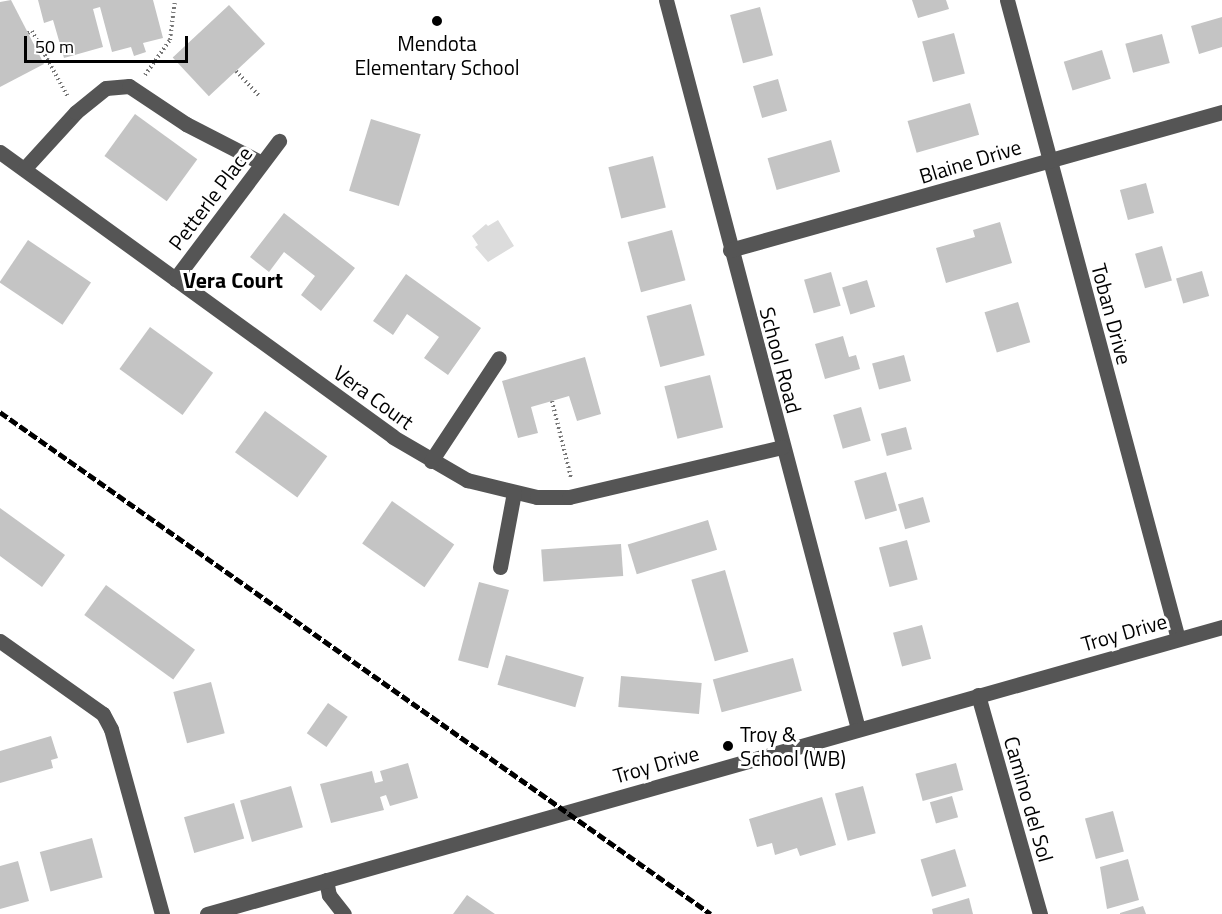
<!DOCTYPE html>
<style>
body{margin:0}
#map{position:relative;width:1222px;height:914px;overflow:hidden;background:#fff;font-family:"Titillium Web",sans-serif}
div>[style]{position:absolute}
.green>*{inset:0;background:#dcdcdc}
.building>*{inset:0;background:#c4c4c4;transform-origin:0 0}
.path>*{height:4px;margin-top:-2px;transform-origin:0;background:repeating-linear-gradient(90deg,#777 0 1.5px,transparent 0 4.5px)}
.minor>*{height:15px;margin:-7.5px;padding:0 7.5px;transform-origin:7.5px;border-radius:7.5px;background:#555}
.rail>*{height:4.5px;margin-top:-2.25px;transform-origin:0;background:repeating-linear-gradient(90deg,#000 0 9px,transparent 0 12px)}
.dots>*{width:16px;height:16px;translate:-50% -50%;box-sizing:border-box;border:3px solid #fff;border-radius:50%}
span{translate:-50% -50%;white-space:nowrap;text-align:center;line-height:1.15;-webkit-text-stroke:6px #fff;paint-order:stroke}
.poi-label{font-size:21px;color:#000}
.left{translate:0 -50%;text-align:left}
.street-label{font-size:21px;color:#000}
.neighbourhood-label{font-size:22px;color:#000;font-weight:700}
.scale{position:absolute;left:24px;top:36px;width:164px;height:27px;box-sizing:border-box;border:3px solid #000;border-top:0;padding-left:8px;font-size:18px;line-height:21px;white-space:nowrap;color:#000;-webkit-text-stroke:4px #fff;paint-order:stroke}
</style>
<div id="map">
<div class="green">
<i style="clip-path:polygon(498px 220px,514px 246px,488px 262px,475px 247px,478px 245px,472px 236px,486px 224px,488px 226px)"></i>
</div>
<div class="building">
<i style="clip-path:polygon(11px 0,44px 64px,0 87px,0 2px)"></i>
<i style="clip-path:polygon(38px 0,153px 0,163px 38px,143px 43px,146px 52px,134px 56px,131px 47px,112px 52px,100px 7px,93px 9px,103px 47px,64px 58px,53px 20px,44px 23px)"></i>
<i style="clip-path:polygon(912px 0,946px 0,949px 9px,918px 18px)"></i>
<i style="left:229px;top:5px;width:53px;height:77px;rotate:47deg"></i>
<i style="left:760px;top:7px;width:50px;height:31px;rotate:75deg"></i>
<i style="clip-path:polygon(1222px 17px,1222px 47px,1199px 54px,1191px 26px)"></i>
<i style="left:954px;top:33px;width:42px;height:33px;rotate:75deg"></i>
<i style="left:1162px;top:34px;width:30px;height:38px;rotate:75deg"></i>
<i style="left:1102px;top:50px;width:30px;height:40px;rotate:73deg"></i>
<i style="left:778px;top:79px;width:33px;height:26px;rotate:74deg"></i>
<i style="left:970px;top:103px;width:33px;height:65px;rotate:74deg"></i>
<i style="left:135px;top:114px;width:77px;height:52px;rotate:36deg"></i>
<i style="left:371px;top:119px;width:52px;height:75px;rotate:17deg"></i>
<i style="left:831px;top:140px;width:33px;height:66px;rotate:74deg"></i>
<i style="left:653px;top:156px;width:53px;height:46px;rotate:76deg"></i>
<i style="left:1146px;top:183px;width:31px;height:27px;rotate:75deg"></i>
<i style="clip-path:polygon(284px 213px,355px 268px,321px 311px,301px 295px,315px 276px,284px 252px,269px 272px,250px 257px)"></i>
<i style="clip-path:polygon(1000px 222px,1012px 263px,946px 283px,936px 248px,975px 237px,973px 230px)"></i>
<i style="left:672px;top:230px;width:52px;height:46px;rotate:75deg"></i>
<i style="left:28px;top:240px;width:76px;height:51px;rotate:34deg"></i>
<i style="left:1162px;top:246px;width:36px;height:28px;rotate:74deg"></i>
<i style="left:1202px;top:271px;width:26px;height:27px;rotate:74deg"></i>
<i style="left:831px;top:272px;width:35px;height:28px;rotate:74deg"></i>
<i style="clip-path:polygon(406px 274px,481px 328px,448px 375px,424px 358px,439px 337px,407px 314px,393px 335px,373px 321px)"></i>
<i style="left:867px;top:280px;width:28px;height:26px;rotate:73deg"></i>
<i style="left:1018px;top:302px;width:42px;height:35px;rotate:73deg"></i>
<i style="left:691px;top:304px;width:53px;height:46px;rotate:75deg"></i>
<i style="left:150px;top:327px;width:78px;height:52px;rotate:36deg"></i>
<i style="clip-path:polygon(843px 336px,849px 357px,856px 355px,860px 369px,825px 379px,815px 344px)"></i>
<i style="left:904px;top:355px;width:27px;height:33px;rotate:75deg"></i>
<i style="clip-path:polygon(585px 357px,601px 414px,577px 421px,569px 396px,552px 401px,531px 407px,538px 433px,518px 438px,502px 381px)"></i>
<i style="left:710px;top:375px;width:54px;height:47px;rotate:76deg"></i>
<i style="left:861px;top:407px;width:35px;height:29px;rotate:74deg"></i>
<i style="left:265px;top:411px;width:77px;height:51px;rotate:36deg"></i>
<i style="left:906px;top:427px;width:23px;height:26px;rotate:75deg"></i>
<i style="left:886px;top:472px;width:40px;height:33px;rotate:74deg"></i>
<i style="left:923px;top:497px;width:26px;height:26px;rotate:74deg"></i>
<i style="left:392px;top:501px;width:76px;height:52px;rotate:35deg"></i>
<i style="clip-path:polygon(0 508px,65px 555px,42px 587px,0 556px)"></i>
<i style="left:708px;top:520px;width:31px;height:84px;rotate:73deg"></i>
<i style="left:907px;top:540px;width:41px;height:29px;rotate:75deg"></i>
<i style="left:621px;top:544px;width:32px;height:80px;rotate:86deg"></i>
<i style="left:725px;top:570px;width:85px;height:35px;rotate:74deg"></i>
<i style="left:479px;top:582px;width:31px;height:81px;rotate:15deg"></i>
<i style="left:106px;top:585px;width:110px;height:37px;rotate:36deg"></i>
<i style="left:922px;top:625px;width:35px;height:30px;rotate:75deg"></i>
<i style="left:506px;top:655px;width:81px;height:31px;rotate:16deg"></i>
<i style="left:793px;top:658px;width:34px;height:83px;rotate:75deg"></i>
<i style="left:621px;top:676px;width:81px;height:31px;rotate:5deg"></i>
<i style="left:211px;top:682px;width:53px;height:39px;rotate:75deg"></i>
<i style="left:328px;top:703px;width:24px;height:37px;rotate:35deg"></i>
<i style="clip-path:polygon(51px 736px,58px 758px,51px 760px,53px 768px,0 783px,0 751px)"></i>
<i style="clip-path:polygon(408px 763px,418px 798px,390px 806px,386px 795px,380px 797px,384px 810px,331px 823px,320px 784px,372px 771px,375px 783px,383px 781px,380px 771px)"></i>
<i style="left:956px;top:763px;width:28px;height:42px;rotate:75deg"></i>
<i style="left:291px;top:786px;width:43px;height:53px;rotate:74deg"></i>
<i style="left:863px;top:786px;width:49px;height:29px;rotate:75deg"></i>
<i style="left:952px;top:796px;width:22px;height:23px;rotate:74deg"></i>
<i style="clip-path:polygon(822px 797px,836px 845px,800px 856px,797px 848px,775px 855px,772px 843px,757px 847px,749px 819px)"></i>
<i style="left:234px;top:803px;width:37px;height:52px;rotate:74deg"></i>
<i style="left:1113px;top:811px;width:42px;height:29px;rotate:75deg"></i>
<i style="left:92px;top:838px;width:41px;height:54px;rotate:75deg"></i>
<i style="left:955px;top:849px;width:39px;height:36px;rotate:73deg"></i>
<i style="clip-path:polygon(1128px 859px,1139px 900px,1107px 909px,1100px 867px)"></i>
<i style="clip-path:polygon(18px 861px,29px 901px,0 909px,0 866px)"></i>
<i style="clip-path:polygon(467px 895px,495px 914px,453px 914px)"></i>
<i style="clip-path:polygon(969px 898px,973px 914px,933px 914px,932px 909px)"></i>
<i style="clip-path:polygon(1143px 906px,1146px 914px,1120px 914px,1120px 913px)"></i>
</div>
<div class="path">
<i style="left:28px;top:33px;width:4px;rotate:-27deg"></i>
<i style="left:32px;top:31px;width:75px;rotate:61.4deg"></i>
<i style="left:236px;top:71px;width:35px;rotate:47deg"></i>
<i style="left:145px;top:75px;width:43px;rotate:-54.5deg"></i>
<i style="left:170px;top:40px;width:40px;rotate:-82.9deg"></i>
<i style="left:552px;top:401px;width:79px;rotate:76.1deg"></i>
</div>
<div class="minor">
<i style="left:666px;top:0;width:754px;rotate:75.24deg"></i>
<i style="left:1007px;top:0;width:661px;rotate:75.02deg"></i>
<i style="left:0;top:152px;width:485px;rotate:35.9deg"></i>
<i style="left:393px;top:437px;width:86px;rotate:30.2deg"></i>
<i style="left:467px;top:480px;width:72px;rotate:13.7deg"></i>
<i style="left:537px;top:497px;width:32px"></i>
<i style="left:569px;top:497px;width:219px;rotate:-13.2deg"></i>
<i style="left:24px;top:169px;width:77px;rotate:-47.6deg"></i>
<i style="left:76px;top:112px;width:38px;rotate:-39deg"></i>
<i style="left:106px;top:88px;width:23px;rotate:-5deg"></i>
<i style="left:129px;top:86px;width:69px;rotate:33.7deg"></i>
<i style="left:186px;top:124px;width:85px;rotate:27.2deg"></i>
<i style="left:730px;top:250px;width:511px;rotate:-15.67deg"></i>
<i style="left:175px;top:279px;width:173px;rotate:-53deg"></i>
<i style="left:431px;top:461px;width:123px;rotate:-56.6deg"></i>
<i style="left:500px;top:567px;width:76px;rotate:-79.4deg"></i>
<i style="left:0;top:641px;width:126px;rotate:35.3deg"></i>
<i style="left:103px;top:714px;width:17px;rotate:62deg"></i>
<i style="left:111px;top:729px;width:192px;rotate:74.6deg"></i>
<i style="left:978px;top:695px;width:228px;rotate:74.2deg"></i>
<i style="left:326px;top:880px;width:15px;rotate:79deg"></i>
<i style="left:329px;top:895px;width:24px;rotate:52deg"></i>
<i style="left:207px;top:914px;width:1055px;rotate:-15.79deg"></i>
</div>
<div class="rail">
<i style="left:0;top:412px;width:870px;rotate:35.22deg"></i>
</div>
<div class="dots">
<i style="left:437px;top:21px;background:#000"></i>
<i style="left:728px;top:746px;background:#000"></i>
</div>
<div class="poi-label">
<span style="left:437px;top:55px">Mendota<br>Elementary School</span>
<span class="left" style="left:740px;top:746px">Troy &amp;<br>School (WB)</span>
</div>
<div class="street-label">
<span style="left:970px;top:161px;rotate:-17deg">Blaine Drive</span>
<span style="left:210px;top:198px;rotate:-53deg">Petterle Place</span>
<span style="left:1112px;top:314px;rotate:75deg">Toban Drive</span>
<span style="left:781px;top:360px;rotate:75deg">School Road</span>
<span style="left:374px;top:397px;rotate:36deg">Vera Court</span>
<span style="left:1124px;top:632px;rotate:-16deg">Troy Drive</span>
<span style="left:656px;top:764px;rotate:-16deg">Troy Drive</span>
<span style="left:1029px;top:799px;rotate:74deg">Camino del Sol</span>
</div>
<div class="neighbourhood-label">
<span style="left:233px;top:281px">Vera Court</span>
</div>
<div class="scale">50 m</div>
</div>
